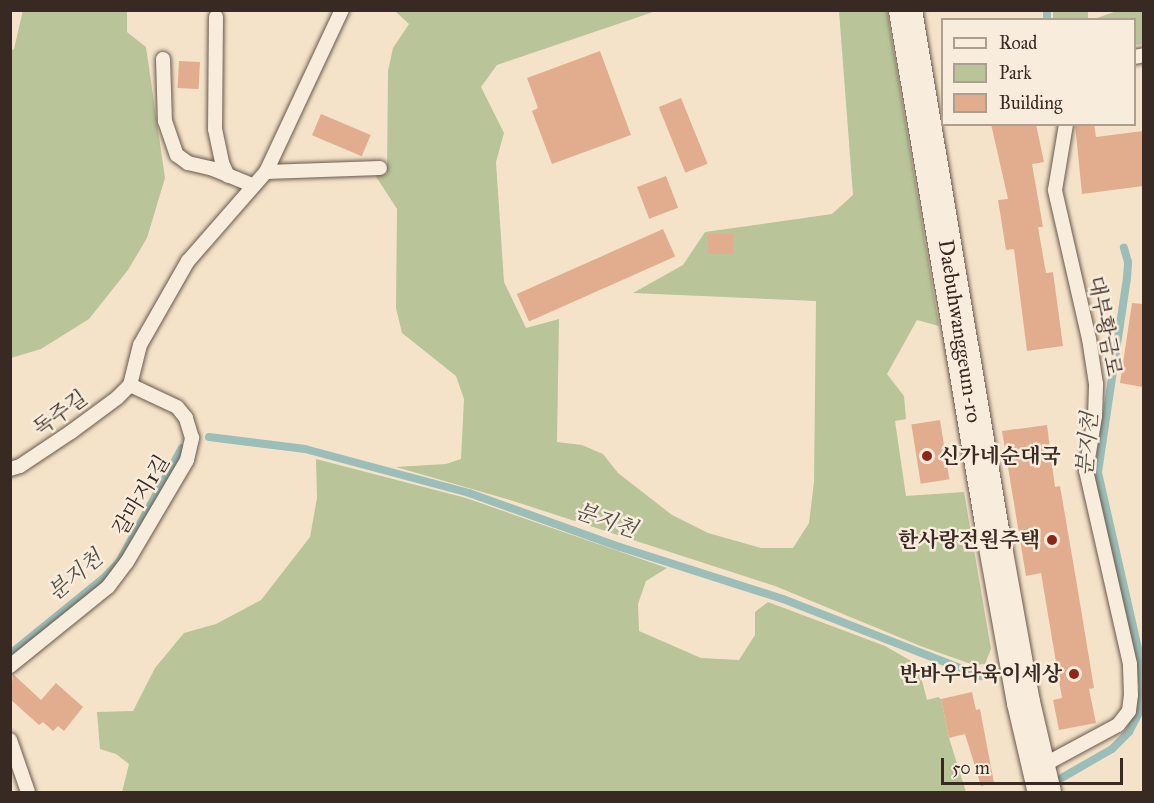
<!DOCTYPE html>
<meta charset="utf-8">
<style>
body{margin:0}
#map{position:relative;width:1154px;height:803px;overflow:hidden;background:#f5e3c9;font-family:"IM FELL Great Primer","Noto Serif KR",serif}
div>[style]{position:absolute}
.green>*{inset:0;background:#b9c499;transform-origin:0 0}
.stream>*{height:8px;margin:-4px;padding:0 4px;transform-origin:4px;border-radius:4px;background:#9cbeb8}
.building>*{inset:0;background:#e1ad8e;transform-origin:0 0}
.roads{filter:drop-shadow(0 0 2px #68584c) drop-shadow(0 0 2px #68584c)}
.lane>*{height:14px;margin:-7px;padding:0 7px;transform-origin:7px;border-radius:7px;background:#f8eddc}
.secondary>*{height:33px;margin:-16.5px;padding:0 16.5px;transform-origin:16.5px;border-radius:16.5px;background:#f8eddc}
.dots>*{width:16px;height:16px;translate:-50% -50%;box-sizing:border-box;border:3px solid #f8eddc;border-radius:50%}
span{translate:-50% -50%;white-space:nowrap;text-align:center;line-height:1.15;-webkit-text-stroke:5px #f8eddc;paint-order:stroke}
.street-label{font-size:21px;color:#392923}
.poi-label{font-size:21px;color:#392923;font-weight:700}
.left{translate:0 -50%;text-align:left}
.right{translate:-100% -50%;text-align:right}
.water-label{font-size:22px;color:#524e48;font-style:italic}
.frame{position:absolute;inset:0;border:12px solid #392923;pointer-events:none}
.legend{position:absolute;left:941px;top:18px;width:195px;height:108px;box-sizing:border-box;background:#f8eddc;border:2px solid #ac9f92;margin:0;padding:8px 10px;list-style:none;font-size:18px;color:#392923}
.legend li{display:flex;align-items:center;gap:12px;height:30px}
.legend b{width:30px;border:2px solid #ac9f92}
.scale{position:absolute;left:941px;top:758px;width:182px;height:27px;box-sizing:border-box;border:3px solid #392923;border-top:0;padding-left:8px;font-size:18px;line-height:21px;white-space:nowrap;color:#392923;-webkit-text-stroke:4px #f8eddc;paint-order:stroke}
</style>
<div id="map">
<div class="green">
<i style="clip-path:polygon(23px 10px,127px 11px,127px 32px,146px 47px,165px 178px,147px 238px,128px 270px,89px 319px,41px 349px,11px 358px,10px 51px,14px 49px)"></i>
<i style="clip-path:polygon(1120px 10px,1143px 11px,1143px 44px,1135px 45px,1134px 20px,1094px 19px)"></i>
<i style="clip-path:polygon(395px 11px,656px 11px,497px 65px,481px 87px,504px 133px,496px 162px,504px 282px,526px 328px,559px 319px,557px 442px,582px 445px,603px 454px,618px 473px,672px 515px,708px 533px,761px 548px,793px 548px,809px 523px,814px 482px,816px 301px,633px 293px,683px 265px,705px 232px,832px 214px,853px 195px,839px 11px,887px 11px,939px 326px,917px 320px,887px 374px,904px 396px,906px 419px,895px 421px,906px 496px,964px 492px,991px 649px,985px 664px,974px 665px,923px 647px,775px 586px,510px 500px,396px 467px,446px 464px,461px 459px,464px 399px,456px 376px,402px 333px,396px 308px,397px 209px,375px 175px,387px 174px,388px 71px,393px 48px,409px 24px)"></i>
<i style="left:1053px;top:11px;width:35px;height:8px"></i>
<i style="clip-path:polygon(316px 459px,466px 498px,667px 568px,646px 581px,638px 604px,639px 631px,701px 658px,739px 660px,755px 635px,755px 612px,768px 602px,885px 646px,913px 662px,920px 673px,927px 700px,938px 697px,941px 699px,949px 738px,966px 792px,122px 792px,129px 764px,116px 754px,100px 749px,97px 712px,133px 711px,155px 668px,184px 633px,216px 624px,261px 600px,310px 537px,317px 498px)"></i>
</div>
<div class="stream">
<i style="left:1047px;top:10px;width:10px;rotate:90deg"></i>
<i style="left:209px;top:437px;width:97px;rotate:7.1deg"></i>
<i style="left:305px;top:449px;width:170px;rotate:15deg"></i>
<i style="left:469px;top:493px;width:160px;rotate:19.7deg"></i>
<i style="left:620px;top:547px;width:171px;rotate:17.7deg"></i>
<i style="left:783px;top:599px;width:212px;rotate:21.3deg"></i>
<i style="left:10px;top:654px;width:122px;rotate:-39deg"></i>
<i style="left:105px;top:577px;width:21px;rotate:-47deg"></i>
<i style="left:119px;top:562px;width:130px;rotate:-61.1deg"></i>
<i style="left:1058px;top:780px;width:62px;rotate:-29.9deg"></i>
<i style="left:1112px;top:749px;width:24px;rotate:-45deg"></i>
<i style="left:1129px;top:732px;width:22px;rotate:-63deg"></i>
<i style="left:1139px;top:712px;width:25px;rotate:-81deg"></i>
<i style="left:1143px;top:687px;width:34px;rotate:-97deg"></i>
<i style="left:1139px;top:653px;width:186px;rotate:-102.8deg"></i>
<i style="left:1098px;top:472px;width:196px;rotate:-81.5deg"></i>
<i style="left:1127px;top:278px;width:16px;rotate:-86deg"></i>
<i style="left:1128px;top:262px;width:15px;rotate:-106deg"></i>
</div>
<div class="building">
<i style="clip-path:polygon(600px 51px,631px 135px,552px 164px,532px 111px,538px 108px,527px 78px)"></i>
<i style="left:179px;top:61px;width:21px;height:27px;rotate:3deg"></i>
<i style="left:681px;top:98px;width:71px;height:24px;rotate:68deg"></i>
<i style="left:321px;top:114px;width:54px;height:23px;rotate:23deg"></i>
<i style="clip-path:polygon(991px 124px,1036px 124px,1044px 162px,1032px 164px,1043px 227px,1038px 227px,1046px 273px,1053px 272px,1063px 346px,1027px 351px,1014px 249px,1006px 250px,998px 200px,1008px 199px)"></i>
<i style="clip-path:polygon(1075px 124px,1094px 124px,1096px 137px,1143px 131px,1143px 186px,1082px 194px)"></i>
<i style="left:666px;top:176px;width:34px;height:31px;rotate:69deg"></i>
<i style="left:663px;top:229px;width:30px;height:160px;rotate:66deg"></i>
<i style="left:733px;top:234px;width:20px;height:25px;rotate:90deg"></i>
<i style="clip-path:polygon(1132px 303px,1143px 304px,1143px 387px,1120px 383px)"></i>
<i style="left:940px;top:420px;width:60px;height:29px;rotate:81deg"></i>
<i style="clip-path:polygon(1047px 425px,1055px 487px,1060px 486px,1077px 585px,1094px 688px,1089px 689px,1096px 723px,1059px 730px,1053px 700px,1062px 698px,1041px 573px,1026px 576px,1002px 431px)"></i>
<i style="clip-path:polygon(13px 674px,41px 700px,56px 683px,83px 707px,64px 731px,58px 726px,53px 731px,43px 722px,39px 725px,10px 699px)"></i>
<i style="clip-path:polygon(972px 692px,976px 710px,980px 709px,994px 783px,981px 786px,965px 734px,949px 738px,941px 699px)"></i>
</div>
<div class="roads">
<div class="lane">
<i style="left:216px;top:17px;width:112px;rotate:90.5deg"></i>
<i style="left:215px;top:129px;width:35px;rotate:78deg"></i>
<i style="left:222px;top:163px;width:14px;rotate:65deg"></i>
<i style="left:1134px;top:57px;width:10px;rotate:-11deg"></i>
<i style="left:163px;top:59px;width:62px;rotate:88.2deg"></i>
<i style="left:165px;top:121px;width:36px;rotate:71deg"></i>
<i style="left:177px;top:155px;width:14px;rotate:36deg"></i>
<i style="left:188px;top:163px;width:26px;rotate:13deg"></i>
<i style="left:213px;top:169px;width:44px;rotate:22.5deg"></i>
<i style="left:266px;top:172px;width:114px;rotate:-2deg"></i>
<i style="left:130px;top:385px;width:41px;rotate:-76deg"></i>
<i style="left:140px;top:345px;width:97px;rotate:-60.3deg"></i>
<i style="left:188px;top:261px;width:118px;rotate:-48.8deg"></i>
<i style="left:266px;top:172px;width:179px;rotate:-64.9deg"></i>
<i style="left:10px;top:469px;width:10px;rotate:-17deg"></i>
<i style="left:20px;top:466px;width:61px;rotate:-33.7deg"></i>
<i style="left:71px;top:432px;width:57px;rotate:-36.5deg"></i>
<i style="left:117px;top:398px;width:18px;rotate:-45deg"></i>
<i style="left:10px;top:666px;width:126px;rotate:-38.9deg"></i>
<i style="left:108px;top:587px;width:31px;rotate:-53deg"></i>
<i style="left:127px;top:562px;width:118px;rotate:-59.5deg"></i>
<i style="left:187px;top:460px;width:23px;rotate:-77deg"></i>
<i style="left:192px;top:438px;width:21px;rotate:-107deg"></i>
<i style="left:186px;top:418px;width:14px;rotate:-129deg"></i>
<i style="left:177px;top:407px;width:52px;rotate:-154.9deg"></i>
<i style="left:10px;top:740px;width:55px;rotate:70.9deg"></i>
<i style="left:1038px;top:768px;width:91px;rotate:-28.3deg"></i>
<i style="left:1118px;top:725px;width:18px;rotate:-52deg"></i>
<i style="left:1129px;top:711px;width:16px;rotate:-83deg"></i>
<i style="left:1131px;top:695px;width:31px;rotate:-92deg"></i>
<i style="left:1130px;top:664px;width:198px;rotate:-102.8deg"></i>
<i style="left:1086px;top:471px;width:56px;rotate:-80.7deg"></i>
<i style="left:1095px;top:416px;width:32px;rotate:-88deg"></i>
<i style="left:1096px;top:384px;width:46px;rotate:-98.8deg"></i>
<i style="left:1089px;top:339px;width:153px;rotate:-102.9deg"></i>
<i style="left:1055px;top:190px;width:67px;rotate:-80.5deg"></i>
</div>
<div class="secondary">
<i style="left:905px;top:10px;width:538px;rotate:80.49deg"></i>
<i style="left:994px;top:541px;width:164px;rotate:79.8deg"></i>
<i style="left:1023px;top:702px;width:92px;rotate:76.9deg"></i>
</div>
</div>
<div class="dots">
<i style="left:927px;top:456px;background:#8f2418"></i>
<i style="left:1052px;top:540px;background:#8f2418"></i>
<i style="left:1074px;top:674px;background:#8f2418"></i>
</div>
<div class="street-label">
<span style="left:1105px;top:326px;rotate:79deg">대부황금로</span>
<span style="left:960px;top:331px;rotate:81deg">Daebuhwanggeum-ro</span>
<span style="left:60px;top:413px;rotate:-36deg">독주길</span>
<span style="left:141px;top:495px;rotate:-59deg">갈마지1길</span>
</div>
<div class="poi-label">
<span class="left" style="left:939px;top:456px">신가네순대국</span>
<span class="right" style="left:1040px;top:540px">한사랑전원주택</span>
<span class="right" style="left:1062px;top:674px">반바우다육이세상</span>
</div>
<div class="water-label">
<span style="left:1087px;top:444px;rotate:-85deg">분지천</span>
<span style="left:606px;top:520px;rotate:19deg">분지천</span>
<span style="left:75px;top:575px;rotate:-40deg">분지천</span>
</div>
<div class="frame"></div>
<ul class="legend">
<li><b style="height:8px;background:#f8eddc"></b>Road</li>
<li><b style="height:16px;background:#b9c499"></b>Park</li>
<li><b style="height:16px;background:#e1ad8e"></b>Building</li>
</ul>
<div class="scale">50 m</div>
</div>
